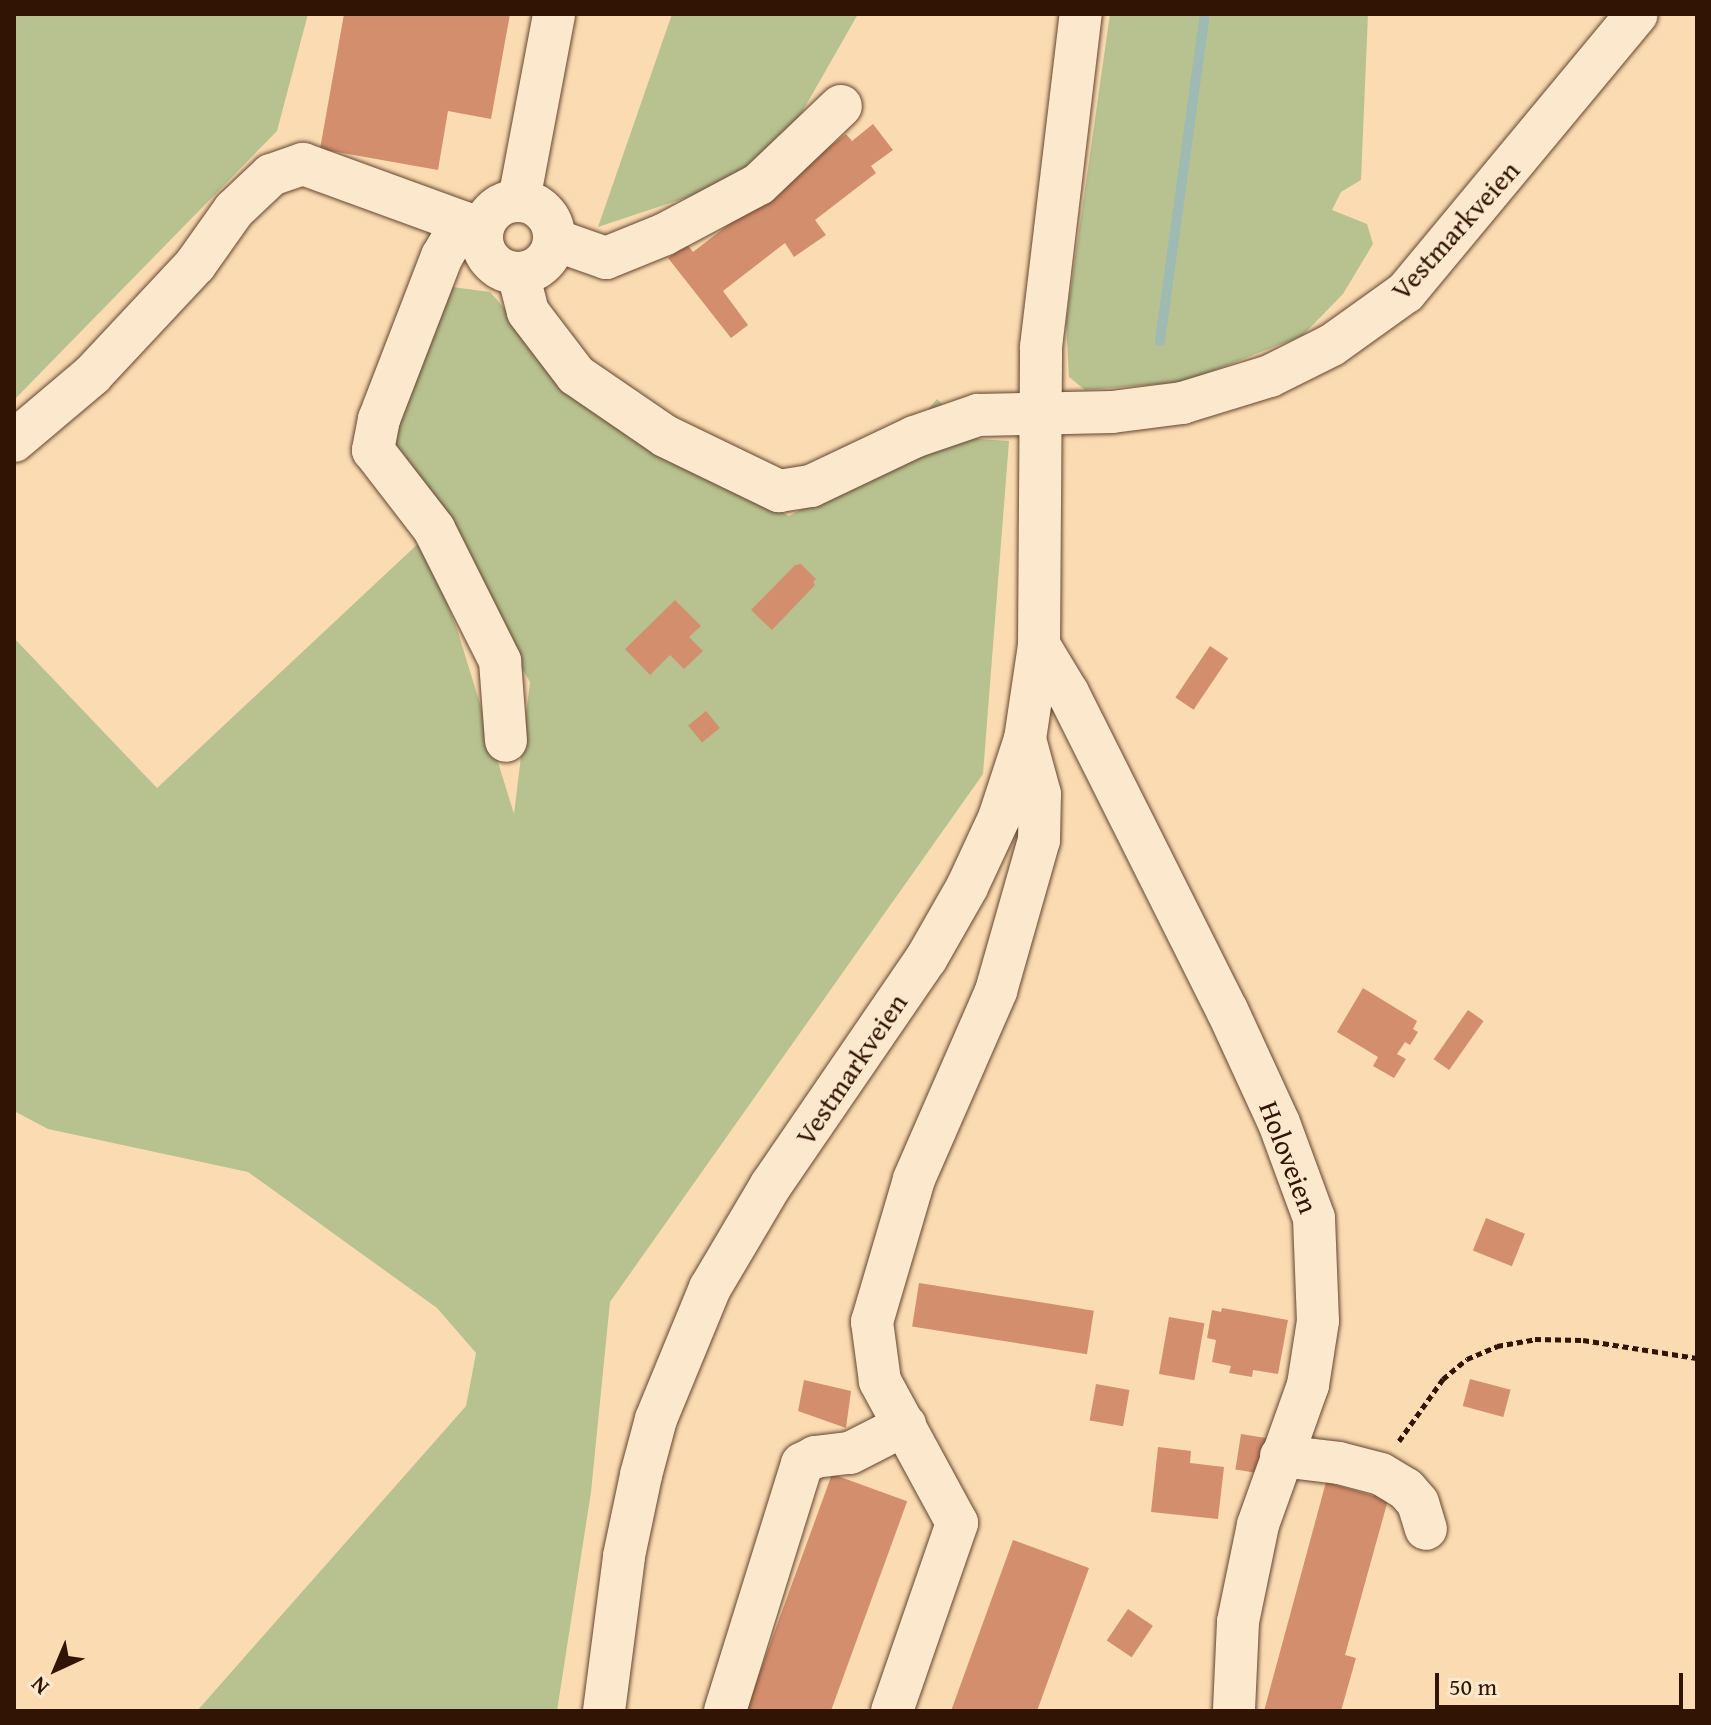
<!DOCTYPE html>
<style>
body{margin:0}
#map{position:relative;width:1711px;height:1725px;overflow:hidden;background:#fbdcb2;font-family:"Gentium Book Plus",serif}
div>[style]{position:absolute}
.green>*{inset:0;background:#b8c291}
.stream>*{height:10px;margin:-5px;padding:0 5px;transform-origin:5px;border-radius:5px;background:#9fbab2}
.building>*{inset:0;background:#d38e6d;transform-origin:0 0}
.path>*{height:5px;margin-top:-2.5px;transform-origin:0;background:repeating-linear-gradient(90deg,#311404 0 6px,transparent 0 10px)}
.roads{filter:drop-shadow(0 0 2px #644630) drop-shadow(0 0 2px #644630)}
.minor>*{height:42px;margin:-21px;padding:0 21px;transform-origin:21px;border-radius:21px;background:#fce8cd}
.minor>.ring{margin:-21px;padding:0;box-sizing:content-box;background:none;border:42px solid #fce8cd;border-radius:50%}
span{translate:-50% -50%;white-space:nowrap;text-align:center;line-height:1.15;-webkit-text-stroke:6px #fce8cd;paint-order:stroke}
.street-label{font-size:28px;color:#311404}
.frame{position:absolute;inset:0;border:16px solid #311404;pointer-events:none}
.north{position:absolute;left:16px;top:1629px;width:80px;height:80px;-webkit-text-stroke:6px #fce8cd;paint-order:stroke;rotate:224deg;font-size:22px;font-weight:700;line-height:32px;text-align:center;color:#311404}
.north::after{content:'';display:block;margin:auto;width:28px;height:36px;background:#311404;clip-path:polygon(50% 0,100% 100%,50% 72%,0 100%)}
.scale{position:absolute;left:1435px;top:1673px;width:248px;height:36px;box-sizing:border-box;border:4px solid #311404;border-top:0;padding-left:10px;font-size:24px;line-height:28px;white-space:nowrap;color:#311404;-webkit-text-stroke:6px #fce8cd;paint-order:stroke}
</style>
<div id="map">
<div class="green">
<i style="clip-path:polygon(14px 14px,308px 14px,277px 131px,14px 400px)"></i>
<i style="clip-path:polygon(672px 14px,858px 14px,769px 170px,598px 227px)"></i>
<i style="clip-path:polygon(1110px 14px,1368px 14px,1361px 180px,1341px 192px,1332px 210px,1367px 224px,1373px 244px,1343px 294px,1302px 336px,1184px 382px,1085px 390px,1069px 377px,1066px 322px)"></i>
<i style="clip-path:polygon(445px 286px,490px 292px,581px 395px,789px 516px,879px 467px,937px 399px,979px 439px,1009px 441px,983px 774px,610px 1302px,591px 1492px,557px 1711px,197px 1711px,466px 1406px,476px 1353px,437px 1308px,248px 1172px,48px 1129px,14px 1111px,14px 638px,157px 788px,423px 539px,457px 629px,514px 814px,530px 682px,390px 441px)"></i>
</div>
<div class="stream">
<i style="left:1160px;top:341px;width:330px;rotate:-82.2deg"></i>
</div>
<div class="building">
<i style="clip-path:polygon(344px 14px,510px 14px,491px 119px,448px 111px,438px 170px,320px 149px)"></i>
<i style="clip-path:polygon(873px 124px,893px 150px,871px 166px,876px 173px,815px 220px,826px 235px,794px 257px,785px 243px,723px 291px,748px 325px,731px 338px,668px 258px,687px 244px,693px 252px,846px 134px,852px 141px)"></i>
<i style="clip-path:polygon(801px 564px,816px 579px,813px 582px,815px 585px,772px 630px,751px 610px,795px 565px)"></i>
<i style="clip-path:polygon(675px 600px,701px 626px,689px 637px,703px 651px,684px 669px,670px 655px,650px 675px,625px 649px)"></i>
<i style="left:1210px;top:646px;width:22px;height:62px;rotate:34deg"></i>
<i style="left:706px;top:711px;width:22px;height:23px;rotate:51deg"></i>
<i style="clip-path:polygon(1363px 988px,1417px 1021px,1413px 1029px,1418px 1032px,1410px 1045px,1405px 1042px,1397px 1054px,1406px 1059px,1394px 1078px,1373px 1066px,1378px 1057px,1337px 1032px)"></i>
<i style="left:1468px;top:1010px;width:19px;height:60px;rotate:35deg"></i>
<i style="left:1486px;top:1218px;width:42px;height:35px;rotate:22deg"></i>
<i style="left:919px;top:1283px;width:177px;height:44px;rotate:9deg"></i>
<i style="clip-path:polygon(1222px 1308px,1288px 1320px,1278px 1374px,1253px 1370px,1252px 1377px,1229px 1373px,1231px 1366px,1212px 1362px,1216px 1340px,1207px 1338px,1212px 1310px,1221px 1312px)"></i>
<i style="left:1169px;top:1317px;width:36px;height:58px;rotate:10deg"></i>
<i style="left:1470px;top:1379px;width:42px;height:28px;rotate:15deg"></i>
<i style="clip-path:polygon(804px 1380px,851px 1391px,846px 1428px,798px 1411px)"></i>
<i style="left:1096px;top:1384px;width:34px;height:37px;rotate:10deg"></i>
<i style="left:1241px;top:1434px;width:33px;height:36px;rotate:9deg"></i>
<i style="clip-path:polygon(1158px 1447px,1191px 1451px,1190px 1463px,1224px 1467px,1218px 1519px,1151px 1512px)"></i>
<i style="left:832px;top:1474px;width:80px;height:252px;rotate:20deg"></i>
<i style="clip-path:polygon(1326px 1482px,1374px 1496px,1376px 1490px,1388px 1500px,1345px 1655px,1356px 1658px,1341px 1711px,1264px 1711px)"></i>
<i style="clip-path:polygon(1013px 1540px,1089px 1568px,1037px 1711px,951px 1711px)"></i>
<i style="left:1128px;top:1609px;width:30px;height:38px;rotate:34deg"></i>
</div>
<div class="path">
<i style="left:1399px;top:1441px;width:76px;rotate:-54.6deg"></i>
<i style="left:1443px;top:1379px;width:31px;rotate:-40deg"></i>
<i style="left:1467px;top:1359px;width:33px;rotate:-23deg"></i>
<i style="left:1497px;top:1346px;width:39px;rotate:-10deg"></i>
<i style="left:1535px;top:1339px;width:48px;rotate:1.2deg"></i>
<i style="left:1583px;top:1340px;width:115px;rotate:9deg"></i>
</div>
<div class="roads">
<div class="minor">
<i style="left:519px;top:200px;width:189px;rotate:-79.3deg"></i>
<i class="ring" style="left:482px;top:201px;width:30px;height:30px"></i>
<i style="left:462px;top:222px;width:39px;rotate:120deg"></i>
<i style="left:442px;top:256px;width:175px;rotate:111.1deg"></i>
<i style="left:379px;top:419px;width:32px;rotate:101deg"></i>
<i style="left:373px;top:450px;width:100px;rotate:52.3deg"></i>
<i style="left:434px;top:529px;width:148px;rotate:63.4deg"></i>
<i style="left:500px;top:661px;width:80px;rotate:85.7deg"></i>
<i style="left:555px;top:240px;width:54px;rotate:19.4deg"></i>
<i style="left:606px;top:258px;width:64px;rotate:-22.1deg"></i>
<i style="left:665px;top:234px;width:106px;rotate:-28deg"></i>
<i style="left:759px;top:184px;width:113px;rotate:-43.6deg"></i>
<i style="left:518px;top:273px;width:40px;rotate:75.6deg"></i>
<i style="left:528px;top:312px;width:79px;rotate:52.7deg"></i>
<i style="left:576px;top:375px;width:108px;rotate:34.4deg"></i>
<i style="left:665px;top:436px;width:127px;rotate:25.8deg"></i>
<i style="left:779px;top:491px;width:32px;rotate:-9deg"></i>
<i style="left:811px;top:486px;width:114px;rotate:-25.4deg"></i>
<i style="left:914px;top:437px;width:68px;rotate:-19deg"></i>
<i style="left:978px;top:415px;width:134px;rotate:-1.3deg"></i>
<i style="left:1112px;top:412px;width:71px;rotate:-7.3deg"></i>
<i style="left:1182px;top:403px;width:92px;rotate:-17.1deg"></i>
<i style="left:1270px;top:376px;width:69px;rotate:-26.6deg"></i>
<i style="left:1332px;top:345px;width:91px;rotate:-35.6deg"></i>
<i style="left:1406px;top:292px;width:361px;rotate:-50.3deg"></i>
<i style="left:14px;top:441px;width:102px;rotate:-40.2deg"></i>
<i style="left:92px;top:375px;width:151px;rotate:-46.9deg"></i>
<i style="left:195px;top:265px;width:67px;rotate:-54.7deg"></i>
<i style="left:234px;top:210px;width:51px;rotate:-43.4deg"></i>
<i style="left:271px;top:175px;width:34px;rotate:-19deg"></i>
<i style="left:303px;top:164px;width:190px;rotate:20deg"></i>
<i style="left:1039px;top:645px;width:56px;rotate:58.9deg"></i>
<i style="left:1068px;top:693px;width:355px;rotate:63.4deg"></i>
<i style="left:1227px;top:1010px;width:124px;rotate:65.3deg"></i>
<i style="left:1279px;top:1123px;width:101px;rotate:69.8deg"></i>
<i style="left:1314px;top:1218px;width:103px;rotate:87.8deg"></i>
<i style="left:1318px;top:1321px;width:65px;rotate:98.9deg"></i>
<i style="left:1308px;top:1385px;width:149px;rotate:109.7deg"></i>
<i style="left:1258px;top:1525px;width:99px;rotate:101.7deg"></i>
<i style="left:1238px;top:1622px;width:89px;rotate:92.6deg"></i>
<i style="left:1281px;top:1456px;width:58px;rotate:6.9deg"></i>
<i style="left:1339px;top:1463px;width:43px;rotate:14.7deg"></i>
<i style="left:1381px;top:1474px;width:29px;rotate:31deg"></i>
<i style="left:1406px;top:1489px;width:18px;rotate:49deg"></i>
<i style="left:1418px;top:1503px;width:27px;rotate:73deg"></i>
<i style="left:604px;top:1711px;width:156px;rotate:-82.6deg"></i>
<i style="left:624px;top:1556px;width:83px;rotate:-78.1deg"></i>
<i style="left:641px;top:1475px;width:58px;rotate:-75deg"></i>
<i style="left:656px;top:1419px;width:142px;rotate:-67.6deg"></i>
<i style="left:710px;top:1288px;width:120px;rotate:-59.4deg"></i>
<i style="left:771px;top:1185px;width:274px;rotate:-55.6deg"></i>
<i style="left:926px;top:959px;width:83px;rotate:-60.3deg"></i>
<i style="left:967px;top:887px;width:76px;rotate:-65.1deg"></i>
<i style="left:999px;top:818px;width:83px;rotate:-71.8deg"></i>
<i style="left:1025px;top:739px;width:95px;rotate:-81.5deg"></i>
<i style="left:1039px;top:645px;width:298px;rotate:-89.6deg"></i>
<i style="left:1041px;top:347px;width:335px;rotate:-83.2deg"></i>
<i style="left:725px;top:1711px;width:259px;rotate:-72.7deg"></i>
<i style="left:802px;top:1464px;width:15px;rotate:-28deg"></i>
<i style="left:815px;top:1457px;width:35px;rotate:-7deg"></i>
<i style="left:850px;top:1453px;width:62px;rotate:-27deg"></i>
<i style="left:892px;top:1711px;width:199px;rotate:-70.9deg"></i>
<i style="left:957px;top:1523px;width:162px;rotate:-118.5deg"></i>
<i style="left:880px;top:1381px;width:60px;rotate:-97.7deg"></i>
<i style="left:872px;top:1322px;width:149px;rotate:-73.6deg"></i>
<i style="left:914px;top:1179px;width:205px;rotate:-66.4deg"></i>
<i style="left:996px;top:991px;width:157px;rotate:-74.1deg"></i>
<i style="left:1039px;top:840px;width:46px;rotate:-88.8deg"></i>
<i style="left:1040px;top:794px;width:57px;rotate:-105.3deg"></i>
</div>
</div>
<div class="street-label">
<span style="left:1455px;top:230px;rotate:-48deg">Vestmarkveien</span>
<span style="left:851px;top:1069px;rotate:-56deg">Vestmarkveien</span>
<span style="left:1289px;top:1157px;rotate:69deg">Holoveien</span>
</div>
<div class="frame"></div>
<div class="north">N</div>
<div class="scale">50 m</div>
</div>
